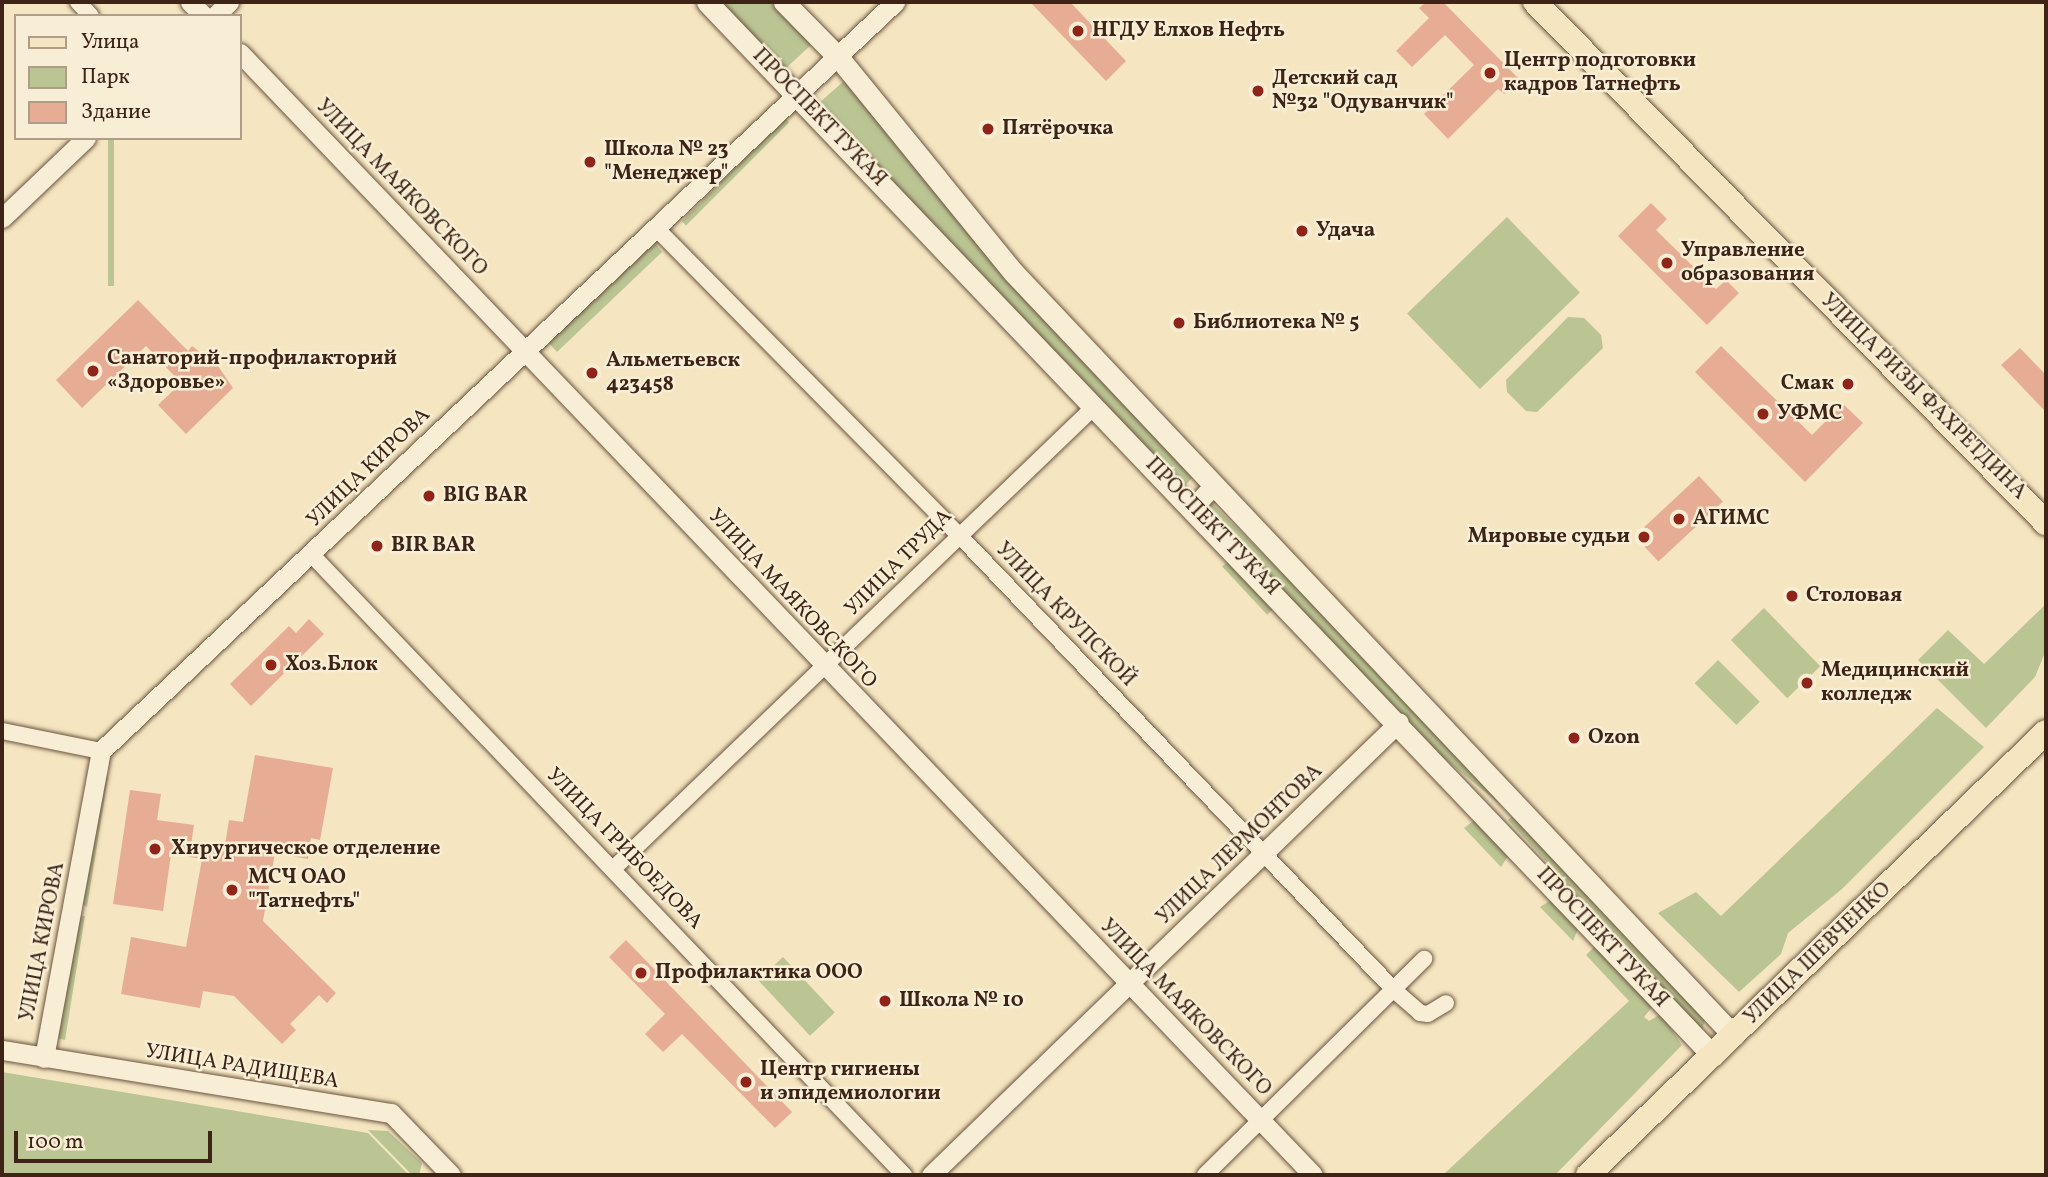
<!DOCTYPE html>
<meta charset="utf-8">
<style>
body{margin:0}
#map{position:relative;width:2048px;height:1177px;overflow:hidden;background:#f5e5c0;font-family:Vollkorn,serif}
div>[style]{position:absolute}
.green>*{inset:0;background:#bbc593;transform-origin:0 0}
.building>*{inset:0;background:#e6ad94;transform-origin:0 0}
.roads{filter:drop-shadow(0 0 2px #6b5440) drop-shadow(0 0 2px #6b5440)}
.minor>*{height:16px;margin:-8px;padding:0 8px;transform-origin:8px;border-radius:8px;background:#f8eed6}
.tertiary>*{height:19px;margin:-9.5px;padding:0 9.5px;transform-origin:9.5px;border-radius:9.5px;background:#f8eed6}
.secondary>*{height:21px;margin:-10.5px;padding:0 10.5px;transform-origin:10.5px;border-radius:10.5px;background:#f8eed6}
.primary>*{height:24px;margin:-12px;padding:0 12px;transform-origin:12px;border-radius:12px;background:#f5e5c0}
.dots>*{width:19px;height:19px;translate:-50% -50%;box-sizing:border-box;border:4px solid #f8eed6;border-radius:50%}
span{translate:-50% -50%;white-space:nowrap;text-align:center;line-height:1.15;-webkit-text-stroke:5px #f8eed6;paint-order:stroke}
.poi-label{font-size:21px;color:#3d2416;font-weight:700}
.left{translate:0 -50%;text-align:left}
.right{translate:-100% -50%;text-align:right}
.street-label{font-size:21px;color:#3d2416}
.frame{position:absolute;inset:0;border:4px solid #3d2416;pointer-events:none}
.legend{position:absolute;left:14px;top:14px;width:228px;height:126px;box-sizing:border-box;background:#f8eed6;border:2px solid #ad9d89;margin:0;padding:9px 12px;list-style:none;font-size:21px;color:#3d2416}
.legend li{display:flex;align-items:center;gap:14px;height:35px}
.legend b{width:35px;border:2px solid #ad9d89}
.scale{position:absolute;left:14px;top:1131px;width:198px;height:32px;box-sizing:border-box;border:4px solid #3d2416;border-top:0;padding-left:9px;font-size:21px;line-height:24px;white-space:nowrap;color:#3d2416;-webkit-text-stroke:5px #f8eed6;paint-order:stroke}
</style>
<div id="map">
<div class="green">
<i style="clip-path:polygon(721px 2px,770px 2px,811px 45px,785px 69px)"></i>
<i style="clip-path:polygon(845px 80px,1004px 272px,1192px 478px,1182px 489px,818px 104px)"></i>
<i style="left:785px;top:118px;width:6px;height:146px;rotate:45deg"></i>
<i style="left:108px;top:138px;width:6px;height:148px"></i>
<i style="left:1507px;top:217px;width:105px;height:139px;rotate:46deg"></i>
<i style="clip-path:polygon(655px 243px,662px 252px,557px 352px,546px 340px)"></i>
<i style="clip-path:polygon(1568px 317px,1584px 318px,1601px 335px,1603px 348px,1537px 412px,1526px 411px,1507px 392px,1506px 380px)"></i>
<i style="clip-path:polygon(1208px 499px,1363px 654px,1506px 802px,1502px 806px,1422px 740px,1199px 507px)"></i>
<i style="left:1228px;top:561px;width:66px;height:8px;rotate:47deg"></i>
<i style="clip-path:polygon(2046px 604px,2046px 650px,2035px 677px,1986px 728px,1918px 660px,1948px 630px,1984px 664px)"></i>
<i style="left:1764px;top:608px;width:81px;height:46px;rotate:46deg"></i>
<i style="left:1718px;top:660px;width:59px;height:33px;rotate:45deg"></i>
<i style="clip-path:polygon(1937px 708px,1984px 747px,1842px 889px,1788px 933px,1781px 954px,1739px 992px,1658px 913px,1696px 892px,1721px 916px)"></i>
<i style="clip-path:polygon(105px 775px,108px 777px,87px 907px,82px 904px)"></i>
<i style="clip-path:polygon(1517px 812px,1705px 1020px,1702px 1030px,1508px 820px)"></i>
<i style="clip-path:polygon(1476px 819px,1510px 853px,1501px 867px,1464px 828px)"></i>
<i style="clip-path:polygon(1551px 900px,1578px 929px,1573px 941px,1540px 907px)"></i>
<i style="clip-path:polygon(79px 916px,85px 916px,65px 1040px,57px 1038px)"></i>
<i style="clip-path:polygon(1596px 945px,1653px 1006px,1644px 1017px,1649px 1021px,1661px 1014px,1682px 1045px,1555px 1175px,1443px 1175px,1629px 1001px,1586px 955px)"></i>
<i style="left:783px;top:957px;width:76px;height:34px;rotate:47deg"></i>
<i style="clip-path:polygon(2px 1072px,368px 1133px,409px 1175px,2px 1175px)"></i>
<i style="clip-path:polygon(368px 1130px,388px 1131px,422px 1163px,419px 1175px,412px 1175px)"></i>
</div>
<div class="building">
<i style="clip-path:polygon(1030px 2px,1070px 2px,1126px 61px,1106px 81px)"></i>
<i style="clip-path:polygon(1426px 2px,1443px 2px,1519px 79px,1504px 94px,1498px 89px,1448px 139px,1424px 114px,1474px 65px,1445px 35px,1412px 67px,1396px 51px,1429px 18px,1419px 8px)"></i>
<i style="clip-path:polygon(1651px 203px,1667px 219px,1656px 230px,1716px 289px,1726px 280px,1739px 293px,1707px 325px,1618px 236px)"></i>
<i style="clip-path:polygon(138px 300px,188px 351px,192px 346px,218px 366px,233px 388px,186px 434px,158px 405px,181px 383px,146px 346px,82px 408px,56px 380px)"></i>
<i style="clip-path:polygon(1721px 346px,1812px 435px,1843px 404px,1863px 423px,1805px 482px,1695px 372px)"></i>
<i style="clip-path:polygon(2020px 348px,2046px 375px,2046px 412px,2001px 365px)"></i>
<i style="left:1699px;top:476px;width:35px;height:88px;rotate:47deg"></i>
<i style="clip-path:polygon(309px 619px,324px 634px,251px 706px,230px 684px,289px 626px,296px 633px)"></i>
<i style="clip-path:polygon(255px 755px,333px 768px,320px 840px,311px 838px,308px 859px,275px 853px,263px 921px,336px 993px,327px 1003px,319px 995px,290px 1024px,296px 1030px,282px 1044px,234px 996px,203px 991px,200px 1008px,121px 994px,131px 937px,186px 947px,202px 859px,171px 854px,163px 911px,113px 904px,130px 790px,161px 794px,157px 820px,194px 825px,191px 845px,224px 851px,229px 820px,243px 822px)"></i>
<i style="clip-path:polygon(626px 940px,792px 1112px,775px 1128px,682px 1034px,663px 1052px,645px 1034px,665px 1014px,609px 957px)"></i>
</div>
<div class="roads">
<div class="minor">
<i style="left:78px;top:2px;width:19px;rotate:47deg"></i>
<i style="left:656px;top:228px;width:430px;rotate:45.4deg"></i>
<i style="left:958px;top:534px;width:631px;rotate:46.28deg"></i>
<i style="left:1394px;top:990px;width:35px;rotate:41deg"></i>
<i style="left:1420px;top:1013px;width:8px;rotate:7deg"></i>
<i style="left:1428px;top:1014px;width:21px;rotate:-31deg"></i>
<i style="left:311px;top:554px;width:859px;rotate:46.32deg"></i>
<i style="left:2px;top:731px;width:101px;rotate:11.4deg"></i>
<i style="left:613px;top:869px;width:668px;rotate:-43.85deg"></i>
<i style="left:1205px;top:1175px;width:308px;rotate:-44.6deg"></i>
</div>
<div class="tertiary">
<i style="left:190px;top:2px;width:20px;rotate:45deg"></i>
<i style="left:215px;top:16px;width:20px;rotate:-45deg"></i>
<i style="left:240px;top:53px;width:1552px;rotate:46.28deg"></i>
<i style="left:2px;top:218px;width:116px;rotate:-43.6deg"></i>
<i style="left:1193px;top:507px;width:29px;rotate:-46deg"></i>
<i style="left:2px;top:1050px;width:394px;rotate:9.2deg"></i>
<i style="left:391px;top:1113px;width:86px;rotate:45.9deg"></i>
<i style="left:44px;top:1058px;width:312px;rotate:-79.5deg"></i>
<i style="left:101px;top:751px;width:1092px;rotate:-43.33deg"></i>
<i style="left:931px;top:1175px;width:651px;rotate:-44.07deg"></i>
</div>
<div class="secondary">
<i style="left:707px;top:2px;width:1457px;rotate:46.33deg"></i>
<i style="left:784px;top:2px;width:78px;rotate:45.5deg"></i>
<i style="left:839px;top:58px;width:276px;rotate:50.9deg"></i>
<i style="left:1013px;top:272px;width:1050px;rotate:46.66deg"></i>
</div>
<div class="primary">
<i style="left:1535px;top:2px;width:730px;rotate:45.56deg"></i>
<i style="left:1588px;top:1175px;width:637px;rotate:-44.05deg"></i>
</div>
</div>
<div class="dots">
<i style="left:1078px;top:31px;background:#8f2418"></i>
<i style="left:1490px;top:73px;background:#8f2418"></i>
<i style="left:1258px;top:91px;background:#8f2418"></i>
<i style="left:988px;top:129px;background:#8f2418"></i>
<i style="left:590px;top:162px;background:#8f2418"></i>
<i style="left:1302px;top:231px;background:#8f2418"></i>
<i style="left:1667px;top:263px;background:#8f2418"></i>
<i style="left:1179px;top:323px;background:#8f2418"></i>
<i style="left:93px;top:371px;background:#8f2418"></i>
<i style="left:592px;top:373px;background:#8f2418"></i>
<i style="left:1848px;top:384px;background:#8f2418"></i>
<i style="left:1763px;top:414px;background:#8f2418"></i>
<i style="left:429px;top:496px;background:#8f2418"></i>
<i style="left:1679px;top:519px;background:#8f2418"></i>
<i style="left:1644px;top:537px;background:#8f2418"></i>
<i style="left:377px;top:546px;background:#8f2418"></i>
<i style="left:1792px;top:596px;background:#8f2418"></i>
<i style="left:271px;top:665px;background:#8f2418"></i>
<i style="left:1807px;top:683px;background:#8f2418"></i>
<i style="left:1574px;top:738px;background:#8f2418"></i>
<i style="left:155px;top:849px;background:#8f2418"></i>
<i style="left:232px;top:890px;background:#8f2418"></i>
<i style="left:641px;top:973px;background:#8f2418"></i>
<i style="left:885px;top:1001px;background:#8f2418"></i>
<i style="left:746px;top:1082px;background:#8f2418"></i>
</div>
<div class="poi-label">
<span class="left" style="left:1092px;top:31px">НГДУ Елхов Нефть</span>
<span class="left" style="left:1504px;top:73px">Центр подготовки<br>кадров Татнефть</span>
<span class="left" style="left:1272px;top:91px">Детский сад<br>№32 "Одуванчик"</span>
<span class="left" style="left:1002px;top:129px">Пятёрочка</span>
<span class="left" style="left:604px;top:162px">Школа № 23<br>"Менеджер"</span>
<span class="left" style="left:1316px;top:231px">Удача</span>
<span class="left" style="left:1681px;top:263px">Управление<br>образования</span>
<span class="left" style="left:1193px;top:323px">Библиотека № 5</span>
<span class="left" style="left:107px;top:371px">Санаторий-профилакторий<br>«Здоровье»</span>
<span class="left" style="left:606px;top:373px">Альметьевск<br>423458</span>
<span class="right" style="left:1834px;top:384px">Смак</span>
<span class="left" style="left:1777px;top:414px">УФМС</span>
<span class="left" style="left:443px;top:496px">BIG BAR</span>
<span class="left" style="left:1693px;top:519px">АГИМС</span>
<span class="right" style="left:1630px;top:537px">Мировые судьи</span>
<span class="left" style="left:391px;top:546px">BIR BAR</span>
<span class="left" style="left:1806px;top:596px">Столовая</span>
<span class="left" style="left:285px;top:665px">Хоз.Блок</span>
<span class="left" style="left:1821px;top:683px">Медицинский<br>колледж</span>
<span class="left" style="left:1588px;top:738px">Ozon</span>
<span class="left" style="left:171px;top:849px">Хирургическое отделение</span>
<span class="left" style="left:248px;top:890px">МСЧ ОАО<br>"Татнефть"</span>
<span class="left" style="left:655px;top:973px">Профилактика ООО</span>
<span class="left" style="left:899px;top:1001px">Школа № 10</span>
<span class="left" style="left:760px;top:1082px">Центр гигиены<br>и эпидемиологии</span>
</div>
<div class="street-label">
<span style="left:819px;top:118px;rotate:46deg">ПРОСПЕКТ ТУКАЯ</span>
<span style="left:401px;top:188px;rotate:46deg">УЛИЦА МАЯКОВСКОГО</span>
<span style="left:1923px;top:397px;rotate:45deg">УЛИЦА РИЗЫ ФАХРЕТДИНА</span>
<span style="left:369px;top:468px;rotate:-44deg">УЛИЦА КИРОВА</span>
<span style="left:1212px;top:527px;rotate:46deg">ПРОСПЕКТ ТУКАЯ</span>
<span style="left:899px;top:563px;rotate:-45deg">УЛИЦА ТРУДА</span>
<span style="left:792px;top:599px;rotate:47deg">УЛИЦА МАЯКОВСКОГО</span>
<span style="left:1065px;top:615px;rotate:46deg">УЛИЦА КРУПСКОЙ</span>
<span style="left:1240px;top:845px;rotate:-44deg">УЛИЦА ЛЕРМОНТОВА</span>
<span style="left:624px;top:849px;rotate:46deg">УЛИЦА ГРИБОЕДОВА</span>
<span style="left:1602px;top:938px;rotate:47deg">ПРОСПЕКТ ТУКАЯ</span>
<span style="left:43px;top:942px;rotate:-79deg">УЛИЦА КИРОВА</span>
<span style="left:1818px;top:954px;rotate:-44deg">УЛИЦА ШЕВЧЕНКО</span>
<span style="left:1185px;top:1008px;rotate:46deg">УЛИЦА МАЯКОВСКОГО</span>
<span style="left:242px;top:1067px;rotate:9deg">УЛИЦА РАДИЩЕВА</span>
</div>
<div class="frame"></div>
<ul class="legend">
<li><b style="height:9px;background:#f5e5c0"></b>Улица</li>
<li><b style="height:19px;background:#bbc593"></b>Парк</li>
<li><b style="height:19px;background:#e6ad94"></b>Здание</li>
</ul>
<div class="scale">100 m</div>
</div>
